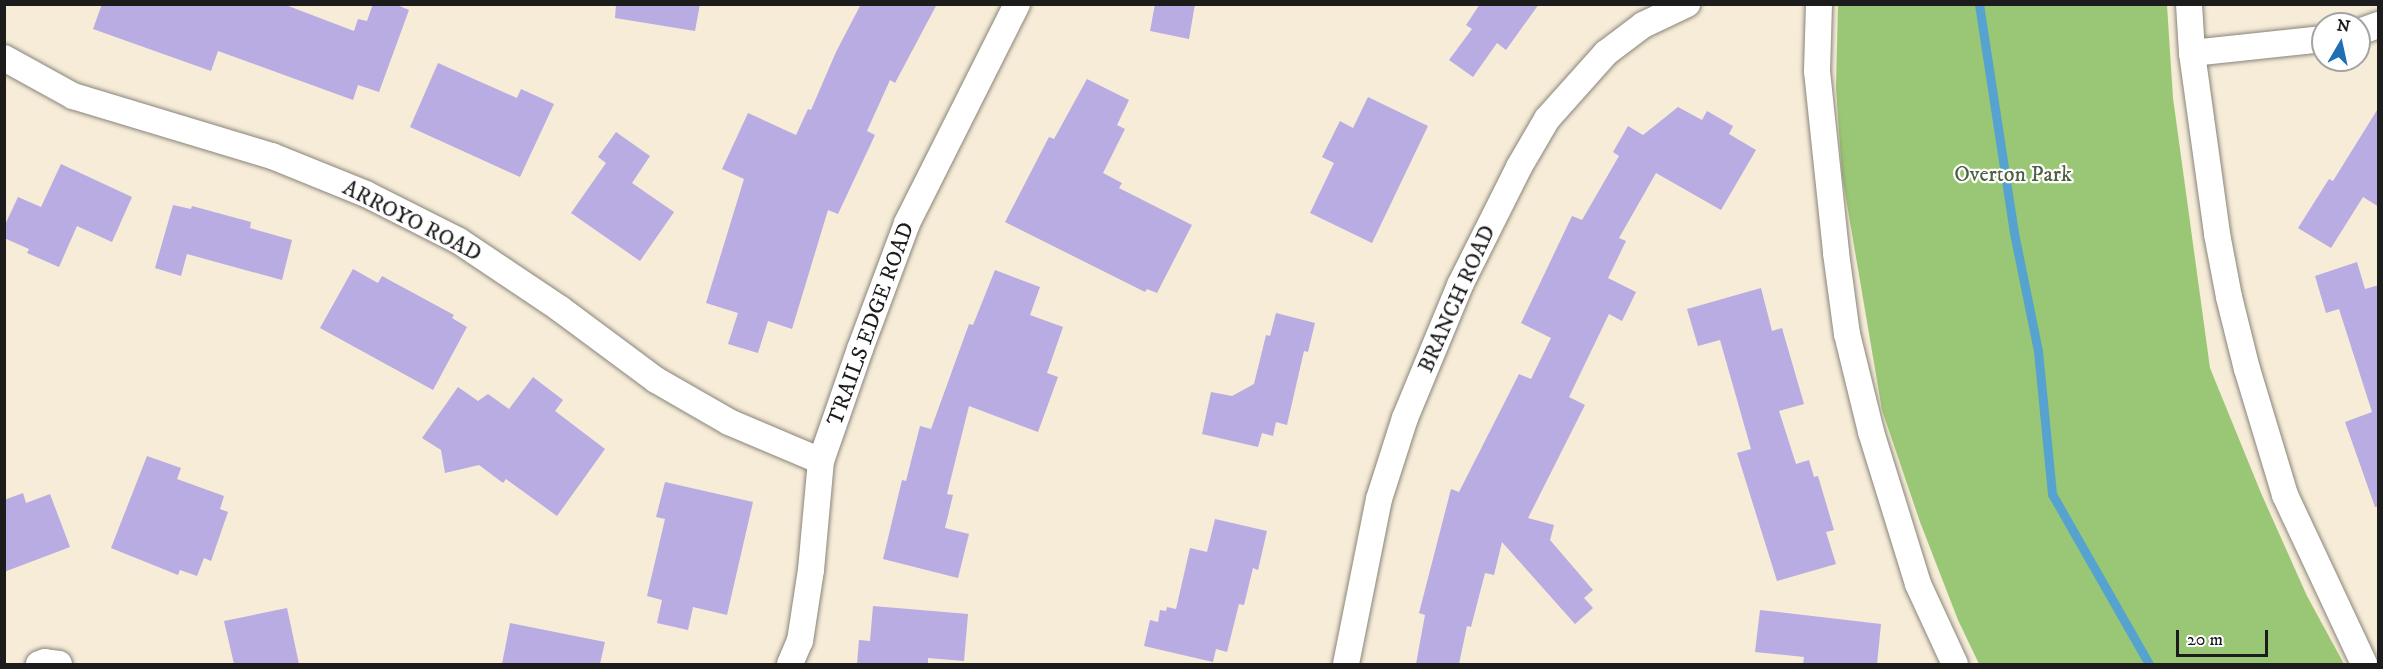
<!DOCTYPE html>
<style>
body{margin:0}
#map{position:relative;width:2383px;height:669px;overflow:hidden;background:#f6ecd8;font-family:"IM FELL DW Pica",serif}
div>[style]{position:absolute}
.green>*{inset:0;background:#9ac775}
.stream>*{height:9px;margin:-4.5px;padding:0 4.5px;transform-origin:4.5px;border-radius:4.5px;background:#56a3cf}
.building>*{inset:0;background:#b8ace2}
.roads{filter:drop-shadow(0 0 2px #89847a) drop-shadow(0 0 2px #89847a)}
.minor>*{height:26px;margin:-13px;padding:0 13px;transform-origin:13px;border-radius:13px;background:#fff}
span{translate:-50% -50%;white-space:nowrap;text-align:center;line-height:1.15;-webkit-text-stroke:4.5px #fff;paint-order:stroke}
.park-label{font-size:22px;color:#4e6040}
.street-label{font-size:22px;color:#1c1c1c}
.frame{position:absolute;inset:0;border:6px solid #1c1c1c;pointer-events:none}
.north{position:absolute;left:2311px;top:12px;width:60px;height:60px;box-sizing:border-box;background:#fff;border:2px solid #a4a4a4;border-radius:50%;rotate:9deg;font-size:16px;font-weight:700;line-height:24px;text-align:center;color:#1c1c1c}
.north::after{content:'';display:block;margin:auto;width:21px;height:27px;background:#1f6fb2;clip-path:polygon(50% 0,100% 100%,50% 72%,0 100%)}
.scale{position:absolute;left:2176px;top:630px;width:92px;height:27px;box-sizing:border-box;border:3px solid #1c1c1c;border-top:0;padding-left:8px;font-size:18px;line-height:21px;white-space:nowrap;color:#1c1c1c;-webkit-text-stroke:4px #fff;paint-order:stroke}
</style>
<div id="map">
<div class="green">
<i style="clip-path:polygon(1838px 5px,2167px 5px,2173px 98px,2210px 368px,2261px 493px,2307px 596px,2344px 664px,1979px 664px,1958px 620px,1920px 522px,1882px 410px,1842px 175px,1836px 88px)"></i>
</div>
<div class="stream">
<i style="left:1979px;top:4px;width:232px;rotate:81.3deg"></i>
<i style="left:2014px;top:233px;width:120px;rotate:78.5deg"></i>
<i style="left:2038px;top:351px;width:144px;rotate:84.4deg"></i>
<i style="left:2052px;top:494px;width:196px;rotate:60.3deg"></i>
</div>
<div class="building">
<i style="clip-path:polygon(102px 4px,283px 4px,354px 31px,358px 19px,367px 21px,373px 4px,395px 4px,409px 10px,379px 92px,358px 85px,353px 100px,218px 51px,211px 71px,93px 29px)"></i>
<i style="clip-path:polygon(616px 4px,700px 4px,695px 31px,615px 18px)"></i>
<i style="clip-path:polygon(861px 4px,937px 4px,895px 83px,890px 80px,867px 131px,875px 135px,838px 214px,828px 210px,792px 329px,768px 321px,758px 353px,728px 344px,738px 313px,706px 303px,744px 179px,722px 169px,748px 113px,796px 135px,808px 109px,811px 110px,836px 52px)"></i>
<i style="clip-path:polygon(1155px 4px,1195px 4px,1189px 39px,1150px 31px)"></i>
<i style="clip-path:polygon(1480px 4px,1539px 4px,1506px 50px,1497px 43px,1473px 77px,1449px 60px,1472px 29px,1466px 25px)"></i>
<i style="clip-path:polygon(438px 63px,517px 98px,521px 89px,554px 104px,520px 177px,410px 127px)"></i>
<i style="clip-path:polygon(1087px 79px,1129px 100px,1117px 125px,1125px 129px,1103px 173px,1122px 183px,1119px 188px,1192px 225px,1157px 293px,1147px 289px,1145px 292px,1005px 222px,1049px 137px,1054px 139px)"></i>
<i style="clip-path:polygon(1368px 97px,1428px 126px,1372px 243px,1310px 213px,1334px 163px,1322px 157px,1340px 121px,1353px 128px)"></i>
<i style="clip-path:polygon(1678px 107px,1702px 120px,1707px 111px,1733px 126px,1729px 134px,1756px 150px,1721px 210px,1656px 173px,1619px 238px,1626px 241px,1608px 278px,1636px 292px,1622px 321px,1609px 314px,1569px 397px,1585px 405px,1528px 518px,1554px 525px,1550px 540px,1593px 590px,1584px 598px,1593px 608px,1575px 624px,1502px 542px,1494px 575px,1485px 573px,1471px 627px,1467px 626px,1459px 664px,1416px 664px,1425px 615px,1419px 613px,1451px 489px,1459px 492px,1519px 374px,1531px 379px,1551px 338px,1521px 323px,1572px 216px,1582px 220px,1619px 156px,1613px 152px,1628px 126px,1643px 135px)"></i>
<i style="clip-path:polygon(2379px 107px,2379px 207px,2363px 197px,2331px 248px,2298px 228px,2329px 179px,2333px 181px)"></i>
<i style="clip-path:polygon(616px 132px,650px 156px,632px 183px,674px 212px,640px 261px,571px 213px,606px 163px,598px 157px)"></i>
<i style="clip-path:polygon(61px 164px,132px 197px,112px 242px,77px 226px,59px 267px,27px 253px,29px 249px,4px 238px,4px 227px,18px 197px,41px 207px)"></i>
<i style="clip-path:polygon(173px 205px,191px 209px,192px 206px,251px 222px,250px 228px,292px 240px,282px 280px,187px 254px,181px 276px,155px 268px)"></i>
<i style="clip-path:polygon(2357px 262px,2365px 289px,2379px 285px,2379px 506px,2375px 507px,2345px 422px,2372px 412px,2339px 309px,2326px 313px,2315px 276px)"></i>
<i style="clip-path:polygon(353px 269px,378px 283px,382px 276px,454px 315px,452px 318px,467px 327px,433px 390px,320px 328px)"></i>
<i style="clip-path:polygon(995px 270px,1040px 287px,1030px 315px,1063px 327px,1047px 373px,1058px 377px,1038px 432px,969px 406px,947px 494px,953px 495px,945px 528px,969px 534px,958px 578px,883px 559px,902px 480px,906px 481px,920px 426px,931px 429px,969px 324px,973px 325px)"></i>
<i style="clip-path:polygon(1761px 288px,1772px 331px,1782px 328px,1804px 404px,1779px 411px,1796px 464px,1809px 460px,1814px 477px,1818px 476px,1834px 530px,1826px 532px,1836px 564px,1777px 581px,1737px 453px,1751px 449px,1720px 340px,1698px 346px,1687px 309px)"></i>
<i style="clip-path:polygon(1276px 313px,1315px 323px,1308px 352px,1304px 351px,1287px 425px,1276px 422px,1273px 436px,1262px 433px,1258px 447px,1202px 434px,1211px 392px,1232px 396px,1254px 384px,1266px 335px,1270px 336px)"></i>
<i style="clip-path:polygon(533px 377px,563px 400px,555px 411px,605px 449px,557px 516px,506px 479px,503px 483px,479px 465px,445px 473px,441px 450px,422px 438px,458px 387px,478px 401px,488px 394px,509px 409px)"></i>
<i style="clip-path:polygon(147px 456px,181px 468px,177px 479px,224px 496px,220px 509px,228px 512px,211px 561px,204px 558px,197px 576px,180px 570px,178px 575px,111px 548px)"></i>
<i style="clip-path:polygon(665px 482px,753px 502px,727px 615px,693px 607px,688px 630px,657px 623px,662px 600px,647px 596px,665px 519px,656px 517px)"></i>
<i style="clip-path:polygon(23px 493px,26px 503px,50px 494px,70px 547px,4px 572px,4px 500px)"></i>
<i style="clip-path:polygon(1215px 519px,1267px 531px,1258px 570px,1253px 568px,1244px 605px,1239px 604px,1227px 652px,1216px 649px,1213px 662px,1144px 646px,1150px 620px,1158px 622px,1160px 610px,1166px 611px,1167px 607px,1176px 609px,1190px 548px,1207px 552px)"></i>
<i style="clip-path:polygon(873px 606px,968px 614px,964px 661px,928px 658px,928px 664px,857px 664px,859px 640px,870px 641px)"></i>
<i style="clip-path:polygon(287px 608px,299px 664px,234px 664px,224px 621px)"></i>
<i style="clip-path:polygon(1760px 610px,1881px 624px,1877px 664px,1803px 664px,1804px 657px,1755px 652px)"></i>
<i style="clip-path:polygon(510px 623px,605px 642px,600px 664px,502px 664px)"></i>
</div>
<div class="roads">
<div class="minor">
<i style="left:1819px;top:4px;width:67px;rotate:91.7deg"></i>
<i style="left:1817px;top:71px;width:183px;rotate:84deg"></i>
<i style="left:1836px;top:253px;width:82px;rotate:82.3deg"></i>
<i style="left:1847px;top:334px;width:101px;rotate:76.2deg"></i>
<i style="left:1871px;top:432px;width:159px;rotate:72.8deg"></i>
<i style="left:1918px;top:584px;width:88px;rotate:65.2deg"></i>
<i style="left:2189px;top:4px;width:49px;rotate:86.5deg"></i>
<i style="left:2192px;top:53px;width:183px;rotate:82.1deg"></i>
<i style="left:2217px;top:234px;width:64px;rotate:79.2deg"></i>
<i style="left:2229px;top:297px;width:74px;rotate:76deg"></i>
<i style="left:2247px;top:369px;width:132px;rotate:73.2deg"></i>
<i style="left:2285px;top:495px;width:187px;rotate:64.9deg"></i>
<i style="left:2359px;top:32px;width:20px;rotate:-20deg"></i>
<i style="left:2192px;top:53px;width:132px;rotate:-6.1deg"></i>
<i style="left:4px;top:58px;width:79px;rotate:28.8deg"></i>
<i style="left:73px;top:96px;width:208px;rotate:16.8deg"></i>
<i style="left:272px;top:156px;width:101px;rotate:22deg"></i>
<i style="left:366px;top:194px;width:104px;rotate:26.8deg"></i>
<i style="left:459px;top:241px;width:120px;rotate:33.8deg"></i>
<i style="left:559px;top:308px;width:121px;rotate:36.6deg"></i>
<i style="left:656px;top:380px;width:84px;rotate:29.9deg"></i>
<i style="left:729px;top:422px;width:100px;rotate:23deg"></i>
<i style="left:39px;top:664px;width:6px;rotate:-18deg"></i>
<i style="left:45px;top:662px;width:14px;rotate:8deg"></i>
<i style="left:790px;top:664px;width:25px;rotate:-67deg"></i>
<i style="left:800px;top:641px;width:72px;rotate:-81.2deg"></i>
<i style="left:811px;top:570px;width:109px;rotate:-84.8deg"></i>
<i style="left:821px;top:461px;width:119px;rotate:-70.8deg"></i>
<i style="left:860px;top:349px;width:134px;rotate:-69.5deg"></i>
<i style="left:907px;top:223px;width:245px;rotate:-63.3deg"></i>
<i style="left:1346px;top:664px;width:168px;rotate:-78.7deg"></i>
<i style="left:1379px;top:499px;width:85px;rotate:-72.2deg"></i>
<i style="left:1405px;top:418px;width:144px;rotate:-67.5deg"></i>
<i style="left:1460px;top:285px;width:132px;rotate:-63.4deg"></i>
<i style="left:1519px;top:167px;width:56px;rotate:-59.7deg"></i>
<i style="left:1547px;top:119px;width:89px;rotate:-48.2deg"></i>
<i style="left:1606px;top:53px;width:46px;rotate:-37.1deg"></i>
<i style="left:1643px;top:25px;width:49px;rotate:-25.5deg"></i>
</div>
</div>
<div class="park-label">
<span style="left:2013px;top:175px">Overton Park</span>
</div>
<div class="street-label">
<span style="left:412px;top:221px;rotate:27deg">ARROYO ROAD</span>
<span style="left:1457px;top:299px;rotate:-66deg">BRANCH ROAD</span>
<span style="left:871px;top:324px;rotate:-70deg">TRAILS EDGE ROAD</span>
</div>
<div class="frame"></div>
<div class="north">N</div>
<div class="scale">20 m</div>
</div>
